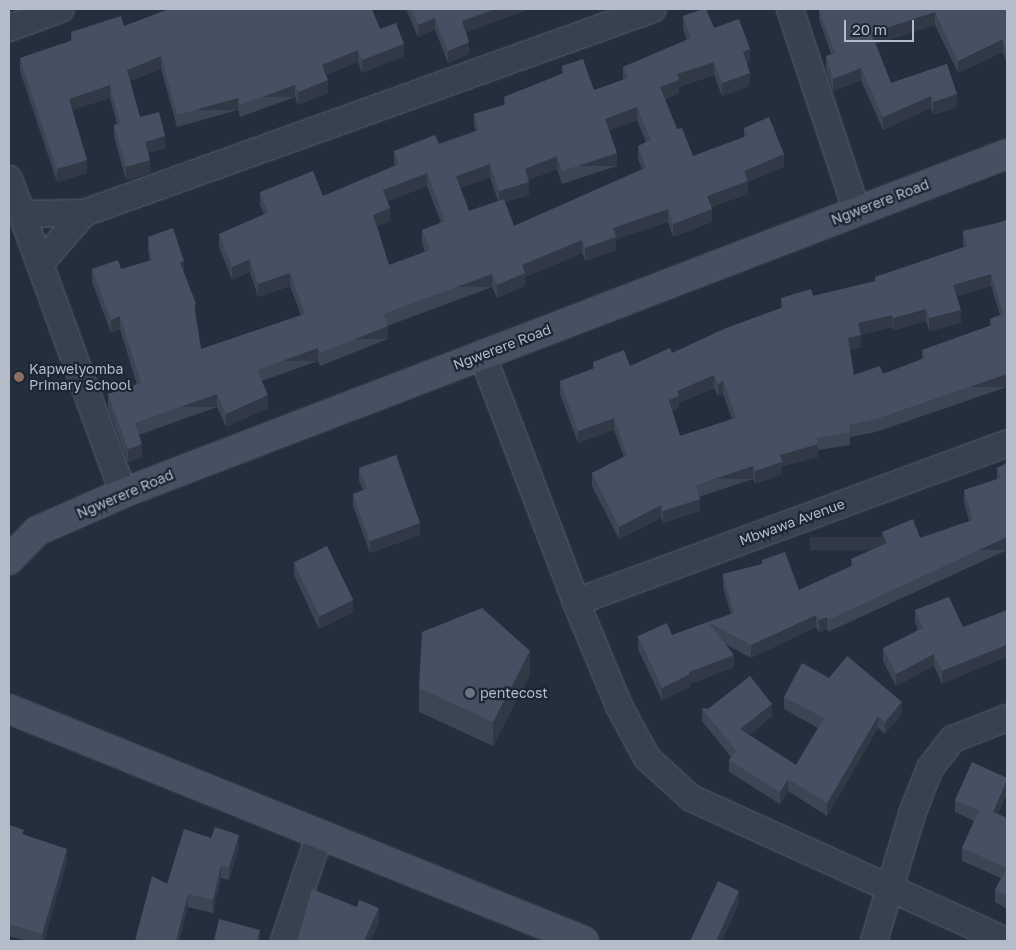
<!DOCTYPE html>
<style>
body{margin:0}
#map{position:relative;width:1016px;height:950px;overflow:hidden;background:#242f3e;font-family:"Golos Text",sans-serif}
div>[style]{position:absolute}
.roads{filter:drop-shadow(0 0 1px #565f6c) drop-shadow(0 0 1px #565f6c)}
.street>*{height:26px;margin:-13px;padding:0 13px;transform-origin:13px;border-radius:13px;background:#38414e}
.secondary>*{height:28px;margin:-14px;padding:0 14px;transform-origin:14px;border-radius:14px;background:#465061}
.wall>*{inset:0;background:#3b4654}
.shaded-wall>*{inset:0;background:#303945;transform-origin:0 0}
.building>*{inset:0;background:#455162;transform-origin:0 0}
.dots>*{width:14px;height:14px;translate:-50% -50%;box-sizing:border-box;border:2px solid #1d2633;border-radius:50%}
span{translate:-50% -50%;white-space:nowrap;text-align:center;line-height:1.15;-webkit-text-stroke:4.5px #1d2633;paint-order:stroke}
.street-label{font-size:14px;color:#b4bcc9}
.poi-label{font-size:14px;color:#b4bcc9}
.left{translate:0 -50%;text-align:left}
.frame{position:absolute;inset:0;border:10px solid #b4bcc9;pointer-events:none}
.scale{position:absolute;left:844px;top:20px;width:70px;height:22px;box-sizing:border-box;border:2px solid #b4bcc9;border-top:0;padding-left:6px;font-size:15px;line-height:18px;white-space:nowrap;color:#b4bcc9;-webkit-text-stroke:4px #1d2633;paint-order:stroke}
</style>
<div id="map">
<div class="roads">
<div class="street">
<i style="left:790px;top:9px;width:213px;rotate:71.7deg"></i>
<i style="left:9px;top:28px;width:55px;rotate:-20.1deg"></i>
<i style="left:9px;top:179px;width:334px;rotate:70deg"></i>
<i style="left:21px;top:214px;width:63px;rotate:-0.9deg"></i>
<i style="left:84px;top:213px;width:604px;rotate:-19.72deg"></i>
<i style="left:40px;top:264px;width:67px;rotate:-49.2deg"></i>
<i style="left:482px;top:354px;width:265px;rotate:69.2deg"></i>
<i style="left:576px;top:602px;width:113px;rotate:67.5deg"></i>
<i style="left:619px;top:706px;width:59px;rotate:61.7deg"></i>
<i style="left:647px;top:758px;width:59px;rotate:42.3deg"></i>
<i style="left:691px;top:798px;width:346px;rotate:24.4deg"></i>
<i style="left:576px;top:602px;width:459px;rotate:-20.2deg"></i>
<i style="left:284px;top:941px;width:113px;rotate:-71.4deg"></i>
<i style="left:874px;top:941px;width:133px;rotate:-73.3deg"></i>
<i style="left:912px;top:814px;width:49px;rotate:-68.6deg"></i>
<i style="left:930px;top:768px;width:37px;rotate:-52deg"></i>
<i style="left:953px;top:739px;width:58px;rotate:-21.3deg"></i>
</div>
<div class="secondary">
<i style="left:9px;top:560px;width:40px;rotate:-46deg"></i>
<i style="left:37px;top:531px;width:94px;rotate:-23.8deg"></i>
<i style="left:123px;top:493px;width:947px;rotate:-20.98deg"></i>
<i style="left:9px;top:709px;width:620px;rotate:21.97deg"></i>
</div>
</div>
<div class="wall">
<i style="clip-path:polygon(406px 9px,529px 9px,466px 32px,469px 54px,448px 63px,435px 30px,418px 37px)"></i>
<i style="clip-path:polygon(819px 9px,1007px 9px,1007px 64px,1003px 52px,958px 73px,935px 25px,876px 44px,891px 83px,947px 64px,957px 107px,933px 115px,931px 108px,883px 130px,861px 80px,833px 91px,826px 69px,826px 56px,831px 54px,819px 19px)"></i>
<i style="clip-path:polygon(evenodd,683px 16px,714px 28px,750px 62px,747px 63px,750px 86px,722px 96px,714px 75px,679px 87px,679px 93px,665px 99px,677px 129px,693px 156px,744px 137px,744px 128px,784px 167px,748px 182px,748px 194px,711px 207px,712px 222px,673px 237px,668px 222px,616px 239px,616px 250px,585px 261px,582px 253px,525px 277px,525px 286px,497px 298px,492px 287px,387px 326px,388px 339px,320px 366px,318px 361px,262px 381px,268px 408px,226px 427px,217px 407px,139px 435px,142px 457px,128px 462px,108px 407px,108px 394px,137px 385px,120px 329px,111px 333px,92px 282px,92px 269px,121px 269px,150px 261px,148px 250px,148px 237px,184px 272px,196px 317px,201px 349px,301px 315px,290px 286px,258px 297px,250px 272px,232px 280px,219px 247px,219px 234px,264px 214px,260px 205px,260px 192px,323px 196px,395px 166px,394px 164px,394px 151px,439px 144px,476px 131px,474px 127px,474px 114px,504px 105px,504px 97px,562px 74px,562px 66px,594px 90px,623px 80px,623px 67px,687px 40px,683px 29px,683px 16px,637px 120px,646px 142px,638px 146px,638px 159px,642px 169px,514px 226px,505px 202px,529px 195px,528px 180px,557px 169px,562px 184px,617px 166px,609px 130px,637px 120px,683px 16px,490px 177px,498px 201px,469px 211px,460px 188px,490px 177px,683px 16px,427px 186px,441px 223px,422px 230px,422px 243px,425px 252px,389px 265px,377px 226px,390px 221px,388px 201px,427px 186px)"></i>
<i style="clip-path:polygon(124px 26px,380px 29px,404px 56px,362px 73px,358px 62px,326px 75px,328px 93px,298px 105px,295px 97px,240px 117px,238px 110px,177px 127px,161px 69px,130px 81px,140px 117px,165px 148px,148px 153px,150px 173px,126px 180px,114px 137px,114px 125px,117px 124px,110px 98px,72px 110px,87px 173px,57px 182px,20px 71px,20px 58px,71px 41px,71px 32px)"></i>
<i style="clip-path:polygon(evenodd,1007px 220px,1007px 387px,876px 432px,850px 437px,850px 445px,818px 450px,818px 457px,782px 466px,782px 474px,755px 484px,753px 479px,699px 497px,700px 511px,663px 523px,661px 518px,619px 539px,592px 486px,592px 473px,624px 457px,614px 430px,578px 443px,560px 394px,560px 381px,593px 369px,593px 362px,630px 366px,672px 353px,781px 308px,781px 298px,813px 296px,875px 281px,875px 277px,964px 247px,963px 244px,963px 231px,998px 223px,1007px 220px,991px 286px,1000px 315px,990px 319px,990px 326px,922px 350px,922px 359px,883px 374px,854px 375px,850px 350px,861px 347px,861px 335px,892px 327px,893px 331px,926px 321px,929px 331px,961px 323px,957px 296px,991px 286px,1007px 220px,714px 388px,718px 396px,723px 394px,732px 419px,680px 436px,672px 411px,679px 408px,679px 403px,714px 388px)"></i>
<i style="clip-path:polygon(1007px 463px,1007px 550px,828px 632px,827px 629px,819px 632px,816px 627px,751px 658px,725px 644px,734px 667px,690px 684px,690px 687px,662px 700px,638px 649px,638px 636px,672px 635px,731px 614px,723px 587px,723px 574px,762px 564px,762px 560px,799px 590px,851px 566px,851px 559px,883px 545px,882px 532px,920px 538px,969px 521px,964px 502px,964px 490px,997px 479px,997px 468px)"></i>
<i style="clip-path:polygon(359px 468px,420px 535px,370px 553px,353px 506px,353px 494px,363px 490px,359px 481px)"></i>
<i style="clip-path:polygon(294px 563px,353px 612px,319px 629px,294px 575px)"></i>
<i style="clip-path:polygon(949px 597px,942px 684px,934px 666px,896px 686px,883px 661px,883px 648px,918px 630px,915px 623px,915px 610px)"></i>
<i style="clip-path:polygon(530px 675px,493px 746px,419px 712px,419px 688px)"></i>
<i style="clip-path:polygon(829px 678px,902px 714px,885px 734px,878px 728px,827px 816px,788px 791px,780px 804px,729px 772px,729px 760px,731px 757px,702px 721px,702px 708px,772px 716px,749px 735px,796px 765px,818px 728px,784px 709px,784px 697px)"></i>
<i style="clip-path:polygon(1007px 778px,1007px 792px,998px 814px,1007px 818px,1007px 909px,995px 902px,995px 890px,1001px 878px,962px 861px,962px 848px,974px 821px,955px 812px,955px 800px)"></i>
<i style="clip-path:polygon(9px 825px,67px 861px,44px 941px,27px 941px,9px 936px)"></i>
<i style="clip-path:polygon(239px 848px,229px 880px,221px 878px,213px 913px,188px 907px,179px 941px,135px 941px,167px 884px)"></i>
</div>
<div class="shaded-wall">
<i style="clip-path:polygon(495px 9px,529px 9px,462px 34px,462px 21px)"></i>
<i style="clip-path:polygon(935px 12px,935px 25px,871px 45px,871px 33px)"></i>
<i style="clip-path:polygon(435px 18px,435px 30px,418px 37px,418px 25px)"></i>
<i style="clip-path:polygon(1003px 39px,1003px 52px,958px 73px,958px 61px)"></i>
<i style="clip-path:polygon(469px 42px,469px 54px,448px 63px,448px 51px)"></i>
<i style="clip-path:polygon(404px 44px,404px 56px,362px 73px,362px 60px)"></i>
<i style="clip-path:polygon(750px 49px,750px 62px,743px 65px,743px 52px)"></i>
<i style="clip-path:polygon(358px 50px,358px 62px,322px 77px,322px 65px)"></i>
<i style="clip-path:polygon(161px 56px,161px 69px,127px 82px,127px 70px)"></i>
<i style="clip-path:polygon(714px 62px,714px 75px,679px 87px,679px 93px,660px 100px,660px 87px,677px 74px)"></i>
<i style="clip-path:polygon(861px 68px,861px 80px,833px 91px,833px 79px)"></i>
<i style="clip-path:polygon(750px 73px,750px 86px,722px 96px,722px 83px)"></i>
<i style="clip-path:polygon(328px 80px,328px 93px,298px 105px,298px 92px)"></i>
<i style="clip-path:polygon(110px 85px,110px 98px,69px 111px,69px 99px)"></i>
<i style="left:295px;top:85px;width:12px;height:59px;rotate:90deg"></i>
<i style="clip-path:polygon(957px 94px,957px 107px,933px 115px,933px 102px)"></i>
<i style="clip-path:polygon(931px 96px,931px 108px,883px 130px,883px 117px)"></i>
<i style="left:238px;top:98px;width:12px;height:63px;rotate:90deg"></i>
<i style="clip-path:polygon(637px 107px,637px 120px,605px 132px,605px 119px)"></i>
<i style="clip-path:polygon(165px 136px,165px 148px,145px 154px,145px 142px)"></i>
<i style="left:617px;top:153px;width:13px;height:58px;rotate:90deg"></i>
<i style="clip-path:polygon(784px 154px,784px 167px,748px 182px,748px 194px,707px 209px,707px 196px,744px 171px)"></i>
<i style="clip-path:polygon(557px 156px,557px 169px,525px 182px,525px 169px)"></i>
<i style="clip-path:polygon(87px 160px,87px 173px,57px 182px,57px 169px)"></i>
<i style="clip-path:polygon(150px 160px,150px 173px,126px 180px,126px 167px)"></i>
<i style="clip-path:polygon(490px 164px,490px 177px,456px 189px,456px 176px)"></i>
<i style="clip-path:polygon(427px 173px,427px 186px,383px 203px,383px 190px)"></i>
<i style="clip-path:polygon(529px 182px,529px 195px,499px 204px,499px 191px)"></i>
<i style="clip-path:polygon(390px 208px,390px 221px,373px 228px,373px 215px)"></i>
<i style="clip-path:polygon(668px 209px,668px 222px,616px 239px,616px 250px,585px 261px,585px 248px,613px 228px)"></i>
<i style="clip-path:polygon(712px 209px,712px 222px,673px 237px,673px 224px)"></i>
<i style="clip-path:polygon(582px 240px,582px 253px,525px 277px,525px 286px,497px 298px,497px 285px,522px 265px)"></i>
<i style="clip-path:polygon(250px 259px,250px 272px,232px 280px,232px 267px)"></i>
<i style="clip-path:polygon(184px 261px,184px 274px,180px 262px)"></i>
<i style="clip-path:polygon(290px 273px,290px 286px,258px 297px,258px 284px)"></i>
<i style="left:492px;top:274px;width:13px;height:116px;rotate:90deg"></i>
<i style="clip-path:polygon(991px 274px,991px 286px,953px 297px,953px 285px)"></i>
<i style="clip-path:polygon(196px 304px,196px 317px,194px 318px,194px 305px)"></i>
<i style="clip-path:polygon(926px 309px,926px 321px,893px 331px,893px 318px)"></i>
<i style="clip-path:polygon(961px 310px,961px 323px,929px 331px,929px 318px)"></i>
<i style="clip-path:polygon(892px 315px,892px 327px,861px 335px,861px 347px,848px 350px,848px 338px,858px 323px)"></i>
<i style="clip-path:polygon(120px 316px,120px 329px,111px 333px,111px 320px)"></i>
<i style="left:388px;top:326px;width:13px;height:73px;rotate:90deg"></i>
<i style="left:318px;top:348px;width:13px;height:65px;rotate:90deg"></i>
<i style="left:1007px;top:374px;width:13px;height:139px;rotate:90deg"></i>
<i style="clip-path:polygon(714px 375px,714px 388px,679px 403px,679px 408px,669px 412px,669px 400px,677px 391px)"></i>
<i style="clip-path:polygon(723px 381px,723px 394px,718px 396px,718px 384px)"></i>
<i style="left:217px;top:394px;width:13px;height:87px;rotate:90deg"></i>
<i style="clip-path:polygon(268px 395px,268px 408px,226px 427px,226px 414px)"></i>
<i style="clip-path:polygon(614px 418px,614px 430px,578px 443px,578px 431px)"></i>
<i style="clip-path:polygon(142px 444px,142px 457px,128px 462px,128px 449px)"></i>
<i style="clip-path:polygon(818px 444px,818px 457px,782px 466px,782px 474px,755px 484px,755px 471px,780px 455px)"></i>
<i style="left:753px;top:466px;width:13px;height:60px;rotate:90deg"></i>
<i style="clip-path:polygon(700px 499px,700px 511px,663px 523px,663px 511px)"></i>
<i style="clip-path:polygon(661px 505px,661px 518px,619px 539px,619px 527px)"></i>
<i style="clip-path:polygon(420px 523px,420px 535px,370px 553px,370px 541px)"></i>
<i style="left:1007px;top:537px;width:13px;height:197px;rotate:90deg"></i>
<i style="clip-path:polygon(353px 600px,353px 612px,319px 629px,319px 616px)"></i>
<i style="clip-path:polygon(816px 615px,816px 627px,751px 658px,751px 645px)"></i>
<i style="clip-path:polygon(827px 617px,827px 629px,819px 632px,819px 620px)"></i>
<i style="clip-path:polygon(1007px 645px,1007px 657px,942px 684px,942px 671px)"></i>
<i style="clip-path:polygon(530px 651px,530px 675px,493px 746px,493px 722px)"></i>
<i style="clip-path:polygon(934px 654px,934px 666px,896px 686px,896px 674px)"></i>
<i style="clip-path:polygon(734px 655px,734px 667px,690px 684px,690px 687px,662px 700px,662px 688px,689px 672px)"></i>
<i style="clip-path:polygon(902px 702px,902px 714px,885px 734px,885px 722px)"></i>
<i style="clip-path:polygon(772px 704px,772px 716px,740px 742px,740px 729px)"></i>
<i style="clip-path:polygon(878px 716px,878px 728px,827px 816px,827px 803px)"></i>
<i style="clip-path:polygon(788px 779px,788px 791px,780px 804px,780px 792px)"></i>
<i style="clip-path:polygon(1007px 780px,1007px 792px,993px 824px,993px 812px)"></i>
<i style="clip-path:polygon(239px 835px,239px 848px,229px 880px,229px 867px)"></i>
<i style="clip-path:polygon(67px 849px,67px 861px,44px 941px,42px 941px,42px 934px)"></i>
<i style="clip-path:polygon(221px 865px,221px 878px,213px 913px,213px 900px)"></i>
<i style="clip-path:polygon(739px 891px,739px 904px,722px 941px,716px 941px)"></i>
<i style="clip-path:polygon(188px 894px,188px 907px,179px 941px,176px 941px)"></i>
<i style="clip-path:polygon(379px 908px,379px 923px,371px 941px,364px 941px)"></i>
<i style="clip-path:polygon(260px 930px,260px 941px,257px 941px)"></i>
</div>
<div class="building">
<i style="clip-path:polygon(169px 9px,372px 9px,380px 29px,396px 23px,404px 44px,362px 60px,358px 50px,322px 65px,328px 80px,298px 92px,295px 85px,240px 105px,238px 98px,177px 115px,161px 56px,127px 70px,140px 117px,159px 112px,165px 136px,145px 142px,150px 160px,126px 167px,114px 125px,120px 123px,110px 85px,69px 99px,87px 160px,57px 169px,20px 58px,73px 40px,71px 32px,121px 16px,124px 26px)"></i>
<i style="clip-path:polygon(411px 9px,495px 9px,462px 21px,469px 42px,448px 51px,435px 18px,418px 25px)"></i>
<i style="clip-path:polygon(evenodd,703px 9px,706px 9px,714px 28px,739px 19px,750px 49px,743px 52px,750px 73px,722px 83px,714px 62px,677px 74px,679px 80px,660px 87px,677px 129px,682px 128px,693px 156px,747px 136px,744px 128px,769px 117px,784px 154px,744px 171px,748px 181px,707px 196px,712px 209px,673px 224px,668px 209px,613px 228px,616px 237px,585px 248px,582px 240px,522px 265px,525px 273px,497px 285px,492px 274px,383px 314px,388px 326px,320px 353px,318px 348px,257px 370px,268px 395px,226px 414px,217px 394px,135px 423px,142px 444px,128px 449px,108px 394px,141px 383px,120px 316px,111px 320px,92px 269px,118px 260px,121px 269px,152px 260px,148px 237px,173px 228px,184px 261px,180px 262px,196px 304px,194px 305px,201px 349px,305px 314px,290px 273px,258px 284px,250px 259px,232px 267px,219px 234px,268px 213px,260px 192px,313px 171px,323px 196px,399px 164px,394px 151px,435px 135px,439px 144px,479px 130px,474px 114px,507px 104px,504px 97px,564px 73px,562px 66px,583px 59px,594px 90px,628px 78px,623px 67px,691px 38px,683px 16px,703px 9px,637px 107px,651px 140px,638px 146px,646px 168px,514px 226px,504px 199px,469px 211px,456px 176px,490px 164px,499px 191px,529px 182px,525px 169px,557px 156px,562px 171px,617px 153px,605px 119px,637px 107px,703px 9px,427px 173px,445px 221px,422px 230px,430px 250px,389px 265px,373px 215px,390px 208px,383px 190px,427px 173px)"></i>
<i style="clip-path:polygon(819px 9px,1007px 9px,1007px 51px,1003px 39px,958px 61px,935px 12px,871px 33px,891px 83px,947px 64px,957px 94px,933px 102px,931px 96px,883px 117px,861px 68px,833px 79px,826px 56px,835px 53px)"></i>
<i style="clip-path:polygon(evenodd,1007px 220px,1007px 374px,876px 419px,849px 425px,850px 432px,816px 438px,818px 444px,780px 455px,782px 462px,755px 471px,753px 466px,696px 485px,700px 499px,663px 511px,661px 505px,619px 527px,592px 473px,627px 455px,614px 418px,578px 431px,560px 381px,595px 368px,593px 362px,624px 350px,630px 366px,670px 348px,672px 353px,726px 328px,784px 307px,781px 298px,811px 289px,813px 296px,876px 281px,875px 277px,967px 246px,963px 231px,998px 223px,1007px 220px,991px 274px,1003px 314px,990px 319px,992px 325px,922px 350px,925px 358px,883px 374px,880px 366px,854px 375px,848px 338px,861px 335px,858px 323px,892px 315px,893px 318px,926px 309px,929px 318px,961px 310px,953px 285px,991px 274px,1007px 220px,714px 375px,718px 384px,723px 381px,736px 418px,680px 436px,669px 400px,679px 396px,677px 391px,714px 375px)"></i>
<i style="clip-path:polygon(396px 455px,420px 523px,370px 541px,353px 494px,367px 489px,359px 468px)"></i>
<i style="clip-path:polygon(1007px 463px,1007px 537px,828px 620px,827px 617px,819px 620px,816px 615px,751px 645px,708px 622px,734px 613px,723px 574px,763px 564px,762px 560px,785px 552px,799px 590px,854px 565px,851px 559px,887px 543px,882px 532px,913px 519px,920px 538px,973px 520px,964px 490px,1001px 478px,997px 468px)"></i>
<i style="left:327px;top:546px;width:60px;height:37px;rotate:64deg"></i>
<i style="clip-path:polygon(949px 597px,963px 627px,1007px 610px,1007px 645px,942px 671px,934px 654px,896px 674px,883px 648px,923px 628px,915px 610px)"></i>
<i style="clip-path:polygon(482px 608px,530px 651px,493px 722px,419px 688px,422px 632px)"></i>
<i style="clip-path:polygon(708px 622px,734px 655px,689px 672px,690px 674px,662px 688px,638px 636px,667px 623px,672px 635px)"></i>
<i style="clip-path:polygon(847px 656px,902px 702px,885px 722px,878px 716px,827px 803px,788px 779px,780px 792px,729px 760px,736px 751px,702px 708px,708px 709px,750px 676px,772px 704px,740px 729px,796px 765px,824px 718px,784px 697px,802px 663px,829px 678px)"></i>
<i style="clip-path:polygon(972px 762px,1007px 778px,1007px 780px,993px 812px,1007px 818px,1007px 896px,995px 890px,1007px 868px,962px 848px,979px 810px,955px 800px)"></i>
<i style="clip-path:polygon(9px 825px,24px 830px,22px 834px,67px 849px,42px 934px,9px 924px)"></i>
<i style="clip-path:polygon(215px 827px,239px 835px,229px 867px,221px 865px,213px 900px,188px 894px,176px 941px,135px 941px,152px 876px,167px 884px,184px 829px,211px 838px)"></i>
<i style="clip-path:polygon(718px 881px,739px 891px,716px 941px,690px 941px)"></i>
<i style="clip-path:polygon(312px 889px,357px 907px,359px 900px,379px 908px,364px 941px,297px 941px)"></i>
<i style="clip-path:polygon(219px 919px,260px 930px,257px 941px,214px 941px)"></i>
</div>
<div class="dots">
<i style="left:19px;top:377px;background:#8d6e63"></i>
<i style="left:470px;top:693px;background:#6b7280"></i>
</div>
<div class="street-label">
<span style="left:880px;top:202px;rotate:-21deg">Ngwerere Road</span>
<span style="left:502px;top:347px;rotate:-21deg">Ngwerere Road</span>
<span style="left:125px;top:494px;rotate:-23deg">Ngwerere Road</span>
<span style="left:792px;top:522px;rotate:-20deg">Mbwawa Avenue</span>
</div>
<div class="poi-label">
<span class="left" style="left:29px;top:377px">Kapwelyomba<br>Primary School</span>
<span class="left" style="left:480px;top:693px">pentecost</span>
</div>
<div class="frame"></div>
<div class="scale">20 m</div>
</div>
